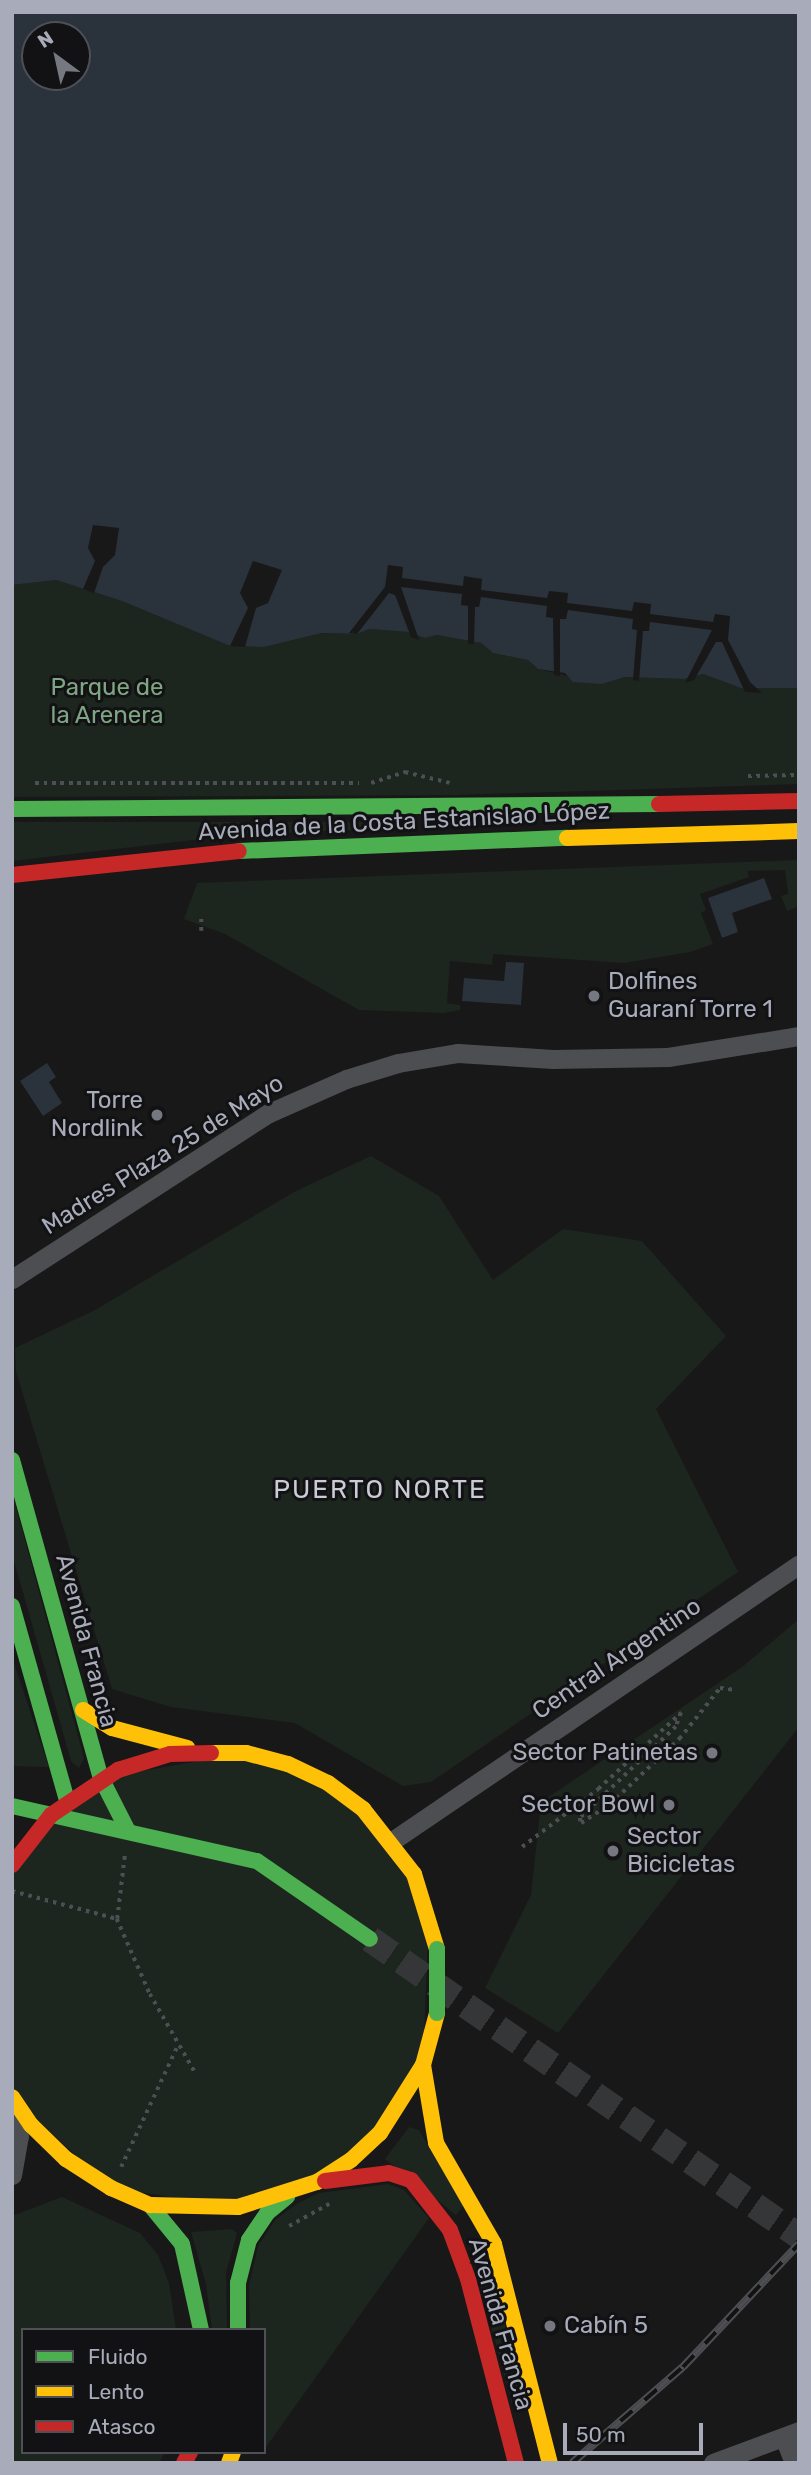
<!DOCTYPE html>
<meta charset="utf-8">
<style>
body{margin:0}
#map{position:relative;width:811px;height:2475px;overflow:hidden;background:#181818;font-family:Rubik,sans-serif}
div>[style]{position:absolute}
.green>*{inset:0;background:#1d251f}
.water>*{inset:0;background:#2a323b}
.pier>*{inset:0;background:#181818}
.secondary-tunnel>*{height:26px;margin-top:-13px;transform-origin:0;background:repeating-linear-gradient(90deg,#353638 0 26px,transparent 0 39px)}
.path>*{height:3.5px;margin-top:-1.75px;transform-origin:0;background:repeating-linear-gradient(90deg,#4e4f54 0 3.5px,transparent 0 8.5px)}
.street>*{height:19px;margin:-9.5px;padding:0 9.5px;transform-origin:9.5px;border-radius:9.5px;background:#4d4e52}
.fast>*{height:16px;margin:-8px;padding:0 8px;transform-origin:8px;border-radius:8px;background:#4caf50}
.slow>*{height:16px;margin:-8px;padding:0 8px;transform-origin:8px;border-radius:8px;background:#ffc107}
.jam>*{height:16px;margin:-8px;padding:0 8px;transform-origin:8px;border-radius:8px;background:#c62828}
.rail>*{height:8px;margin-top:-4px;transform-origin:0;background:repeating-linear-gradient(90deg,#121214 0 16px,#4d4e51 0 32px);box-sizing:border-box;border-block:2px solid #4d4e51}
.fast-bridge>*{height:16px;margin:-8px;padding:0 8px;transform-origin:8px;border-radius:8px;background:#4caf50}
.dots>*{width:19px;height:19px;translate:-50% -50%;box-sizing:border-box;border:4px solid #121214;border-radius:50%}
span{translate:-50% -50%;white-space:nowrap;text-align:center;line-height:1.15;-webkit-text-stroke:6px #121214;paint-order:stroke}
.park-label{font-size:24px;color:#7ea683}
.street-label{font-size:24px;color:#a8acba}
.poi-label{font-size:24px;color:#a8acba}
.left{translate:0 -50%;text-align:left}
.right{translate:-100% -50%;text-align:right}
.neighbourhood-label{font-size:26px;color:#c9ccd5;letter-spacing:2px}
.frame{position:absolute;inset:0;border:14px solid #a8acba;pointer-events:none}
.legend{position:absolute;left:21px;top:2328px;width:245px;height:126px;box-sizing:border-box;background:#121214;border:2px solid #4e5056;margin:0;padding:9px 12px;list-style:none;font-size:21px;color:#a8acba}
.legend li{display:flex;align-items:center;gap:14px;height:35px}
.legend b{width:35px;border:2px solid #4e5056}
.north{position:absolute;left:21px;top:21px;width:70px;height:70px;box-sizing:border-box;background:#121214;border:2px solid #4e5056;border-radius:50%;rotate:327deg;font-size:19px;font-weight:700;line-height:28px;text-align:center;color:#a8acba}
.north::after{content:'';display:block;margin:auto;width:24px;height:32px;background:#767881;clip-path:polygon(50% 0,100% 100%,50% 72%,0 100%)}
.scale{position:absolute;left:563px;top:2423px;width:140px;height:32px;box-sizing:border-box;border:4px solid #a8acba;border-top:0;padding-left:9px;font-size:21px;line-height:24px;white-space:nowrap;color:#a8acba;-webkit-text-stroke:5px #121214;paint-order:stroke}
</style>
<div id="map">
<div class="green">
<i style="clip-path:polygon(56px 580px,122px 601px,230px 646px,264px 647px,322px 633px,357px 634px,369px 629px,408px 632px,425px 638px,437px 635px,481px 643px,493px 653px,528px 660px,538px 669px,602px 684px,625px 677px,684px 679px,703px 674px,741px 688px,799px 688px,799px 784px,458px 795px,12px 797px,12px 585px)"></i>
<i style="clip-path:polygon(12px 822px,376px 822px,375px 829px,236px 835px,12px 861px)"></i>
<i style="clip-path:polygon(799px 860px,799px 906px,787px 911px,781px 896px,788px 894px,785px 870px,747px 871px,749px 877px,700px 894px,706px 910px,701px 913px,713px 944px,690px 952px,624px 963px,493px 954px,492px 965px,450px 961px,447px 1003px,460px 1005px,460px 1010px,444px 1013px,359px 1010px,225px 934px,184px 919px,197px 883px)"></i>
<i style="clip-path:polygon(371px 1156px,439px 1196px,493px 1280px,563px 1229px,642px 1241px,726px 1336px,656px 1409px,738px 1572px,431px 1782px,403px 1786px,295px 1723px,171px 1707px,112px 1689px,16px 1371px,15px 1348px,95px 1310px,296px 1191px)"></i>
<i style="clip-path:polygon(12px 1492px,84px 1758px,79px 1768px,71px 1761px,12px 1554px)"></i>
<i style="clip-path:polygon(799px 1619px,799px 1727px,558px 2033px,485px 1988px,531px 1895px,541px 1802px,742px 1667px)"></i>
<i style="clip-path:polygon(12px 1657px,49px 1767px,12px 1766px)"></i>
<i style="clip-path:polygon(246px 1753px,363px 1809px,429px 1911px,423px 2065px,351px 2160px,238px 2207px,111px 2188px,12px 2097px,12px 1865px,101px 1778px)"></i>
<i style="clip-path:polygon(409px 2127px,419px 2130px,463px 2206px,456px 2215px,385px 2159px)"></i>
<i style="clip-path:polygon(388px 2184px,404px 2190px,429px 2218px,264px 2450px,264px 2330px,250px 2330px,249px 2285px,258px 2246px,275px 2220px,298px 2203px,319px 2193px)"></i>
<i style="clip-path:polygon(62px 2197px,140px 2233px,158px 2255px,169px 2283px,176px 2330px,23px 2330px,23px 2452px,165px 2452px,159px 2463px,12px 2463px,12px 2216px)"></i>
<i style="clip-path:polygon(232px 2229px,237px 2233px,226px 2273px,227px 2330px,212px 2330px,206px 2284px,191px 2232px)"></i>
<i style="clip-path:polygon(490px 2257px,520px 2394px,512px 2404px,477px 2273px)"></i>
</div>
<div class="water">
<i style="clip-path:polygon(evenodd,12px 12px,799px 12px,799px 688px,741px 688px,703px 674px,684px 679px,625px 677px,602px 684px,573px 682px,565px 673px,538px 669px,528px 660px,493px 653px,481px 643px,437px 635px,425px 638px,408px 632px,369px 629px,357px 634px,322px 633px,264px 647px,230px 646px,122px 601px,56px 580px,12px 585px,12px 12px,35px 35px,77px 35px,77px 77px,35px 77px,35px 35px)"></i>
<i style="clip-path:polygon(764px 878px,772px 899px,732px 913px,738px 932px,722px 938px,708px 898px)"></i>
<i style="clip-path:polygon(506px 962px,524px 963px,521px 1005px,462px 1001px,464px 978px,504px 981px)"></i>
<i style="clip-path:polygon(47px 1063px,56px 1077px,49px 1082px,62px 1103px,43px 1116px,20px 1081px)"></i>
</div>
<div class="pier">
<i style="clip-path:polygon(93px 525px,119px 528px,115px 555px,103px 567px,94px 593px,83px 589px,95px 561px,88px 548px)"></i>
<i style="clip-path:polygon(253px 561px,282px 570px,268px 603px,256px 608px,245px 647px,230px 646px,248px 608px,240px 593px)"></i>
<i style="clip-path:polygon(388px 565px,403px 567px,402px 578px,463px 586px,464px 576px,482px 579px,481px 590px,547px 598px,549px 591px,568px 593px,567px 603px,632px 611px,634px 602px,651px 604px,650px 614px,713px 622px,715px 614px,730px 616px,728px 640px,750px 682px,762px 693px,745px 692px,722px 642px,716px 642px,694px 680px,685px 683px,712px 630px,650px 622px,649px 631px,643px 631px,639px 681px,633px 680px,637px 630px,632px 629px,633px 619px,568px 610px,566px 619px,560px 619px,560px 676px,554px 675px,553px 618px,546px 617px,547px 606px,481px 597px,479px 607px,475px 607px,474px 644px,468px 644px,468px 606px,461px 605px,462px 594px,401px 587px,419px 640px,411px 637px,395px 595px,389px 593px,357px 634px,349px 633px,385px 587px)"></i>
</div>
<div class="secondary-tunnel">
<i style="left:370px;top:1939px;width:522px;rotate:34.7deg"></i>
</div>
<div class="path">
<i style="left:748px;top:776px;width:51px;rotate:-1.1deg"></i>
<i style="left:35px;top:783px;width:324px"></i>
<i style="left:371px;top:783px;width:36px;rotate:-18deg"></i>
<i style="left:405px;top:772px;width:46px;rotate:13.7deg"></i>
<i style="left:201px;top:931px;width:12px;rotate:-90deg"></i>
<i style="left:522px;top:1847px;width:96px;rotate:-37.3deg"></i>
<i style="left:598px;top:1789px;width:113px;rotate:-42.5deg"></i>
<i style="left:681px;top:1713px;width:15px;rotate:110deg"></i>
<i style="left:676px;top:1727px;width:132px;rotate:136.5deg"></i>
<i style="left:580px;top:1818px;width:5px;rotate:79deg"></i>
<i style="left:581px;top:1823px;width:35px;rotate:-33deg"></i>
<i style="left:610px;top:1804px;width:95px;rotate:-43.3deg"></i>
<i style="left:679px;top:1739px;width:65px;rotate:-51.2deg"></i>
<i style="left:720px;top:1688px;width:16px;rotate:7deg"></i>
<i style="left:12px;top:1891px;width:109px;rotate:14.9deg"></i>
<i style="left:117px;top:1919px;width:67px;rotate:-83.2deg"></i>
<i style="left:117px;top:1919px;width:82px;rotate:66.3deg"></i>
<i style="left:150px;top:1994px;width:92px;rotate:60.1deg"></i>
<i style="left:121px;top:2167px;width:135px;rotate:-65deg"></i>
<i style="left:289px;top:2226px;width:46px;rotate:-28.8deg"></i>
</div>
<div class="street">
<i style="left:12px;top:1279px;width:306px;rotate:-32.9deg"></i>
<i style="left:269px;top:1113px;width:84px;rotate:-23.8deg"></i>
<i style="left:346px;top:1079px;width:54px;rotate:-17.1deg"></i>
<i style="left:398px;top:1063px;width:61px;rotate:-9.5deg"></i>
<i style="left:458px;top:1053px;width:95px;rotate:3.6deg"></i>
<i style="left:553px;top:1059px;width:115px;rotate:-1deg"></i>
<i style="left:668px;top:1057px;width:133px;rotate:-9.1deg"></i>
<i style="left:392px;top:1841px;width:492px;rotate:-34.2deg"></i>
<i style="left:12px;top:2175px;width:39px;rotate:-80deg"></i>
<i style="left:19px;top:2137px;width:32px;rotate:-101deg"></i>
<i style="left:784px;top:2437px;width:28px;rotate:69deg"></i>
<i style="left:713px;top:2463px;width:92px;rotate:-20.4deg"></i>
</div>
<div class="fast">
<i style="left:12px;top:809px;width:647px;rotate:-0.44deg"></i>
<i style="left:239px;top:851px;width:328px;rotate:-2.3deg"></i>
<i style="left:12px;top:1460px;width:330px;rotate:74.4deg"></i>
<i style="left:101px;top:1778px;width:59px;rotate:63deg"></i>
<i style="left:12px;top:1606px;width:203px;rotate:74.2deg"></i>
<i style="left:12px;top:1806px;width:251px;rotate:12.7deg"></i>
<i style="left:257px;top:1861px;width:137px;rotate:34.6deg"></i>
<i style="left:150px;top:2205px;width:50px;rotate:50.6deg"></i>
<i style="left:182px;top:2244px;width:88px;rotate:77.5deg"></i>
<i style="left:238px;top:2330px;width:47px;rotate:-90deg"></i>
<i style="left:238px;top:2283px;width:44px;rotate:-75.7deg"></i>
<i style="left:249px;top:2240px;width:32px;rotate:-56deg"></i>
<i style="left:267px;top:2213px;width:26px;rotate:-39deg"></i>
</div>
<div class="slow">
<i style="left:567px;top:838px;width:232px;rotate:-1.7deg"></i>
<i style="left:83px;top:1710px;width:34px;rotate:32deg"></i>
<i style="left:112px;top:1728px;width:78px;rotate:14.9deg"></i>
<i style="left:211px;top:1753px;width:35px"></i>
<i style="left:246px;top:1753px;width:43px;rotate:14.7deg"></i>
<i style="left:288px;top:1764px;width:44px;rotate:25.4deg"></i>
<i style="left:328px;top:1783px;width:44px;rotate:36.6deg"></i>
<i style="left:363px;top:1809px;width:83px;rotate:51.9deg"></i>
<i style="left:414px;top:1874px;width:78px;rotate:73deg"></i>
<i style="left:423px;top:2065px;width:79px;rotate:80.5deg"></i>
<i style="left:436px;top:2143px;width:116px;rotate:60.1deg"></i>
<i style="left:494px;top:2244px;width:226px;rotate:75.7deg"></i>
<i style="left:12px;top:2097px;width:34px;rotate:56deg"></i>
<i style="left:31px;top:2125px;width:49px;rotate:44.2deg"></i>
<i style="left:66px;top:2159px;width:54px;rotate:32.8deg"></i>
<i style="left:111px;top:2188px;width:43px;rotate:23.6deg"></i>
<i style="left:150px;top:2205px;width:88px;rotate:1.3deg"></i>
<i style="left:238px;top:2207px;width:83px;rotate:-17.6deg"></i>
<i style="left:317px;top:2182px;width:40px;rotate:-32.9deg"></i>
<i style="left:351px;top:2160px;width:40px;rotate:-43deg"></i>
<i style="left:380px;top:2133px;width:80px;rotate:-57.7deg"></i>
<i style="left:423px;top:2065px;width:54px;rotate:-74.9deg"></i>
<i style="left:229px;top:2463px;width:12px;rotate:-70deg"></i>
</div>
<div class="jam">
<i style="left:659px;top:804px;width:140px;rotate:-1.2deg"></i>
<i style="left:12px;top:875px;width:228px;rotate:-6deg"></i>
<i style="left:12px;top:1865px;width:63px;rotate:-52deg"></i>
<i style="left:51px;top:1815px;width:81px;rotate:-33.9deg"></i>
<i style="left:118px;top:1770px;width:54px;rotate:-17.1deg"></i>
<i style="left:170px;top:1754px;width:41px;rotate:-1.4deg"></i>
<i style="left:325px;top:2181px;width:64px;rotate:-7.1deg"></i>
<i style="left:389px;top:2173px;width:23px;rotate:18deg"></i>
<i style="left:411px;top:2180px;width:63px;rotate:52deg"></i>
<i style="left:450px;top:2230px;width:52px;rotate:69.8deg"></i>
<i style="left:468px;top:2279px;width:190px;rotate:75.4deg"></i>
<i style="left:184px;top:2463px;width:13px;rotate:-61deg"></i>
</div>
<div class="rail">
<i style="left:572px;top:2463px;width:147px;rotate:-40.9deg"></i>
<i style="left:683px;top:2367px;width:169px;rotate:-46.7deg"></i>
</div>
<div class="fast-bridge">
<i style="left:437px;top:1949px;width:64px;rotate:90deg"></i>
</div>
<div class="dots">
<i style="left:594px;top:996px;background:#767881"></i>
<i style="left:157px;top:1115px;background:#767881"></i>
<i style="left:712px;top:1753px;background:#767881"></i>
<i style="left:669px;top:1805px;background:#767881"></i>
<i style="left:613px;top:1851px;background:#767881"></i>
<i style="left:550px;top:2326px;background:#767881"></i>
</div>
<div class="park-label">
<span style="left:107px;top:702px">Parque de<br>la Arenera</span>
</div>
<div class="street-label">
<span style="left:404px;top:822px;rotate:-3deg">Avenida de la Costa Estanislao López</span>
<span style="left:163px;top:1155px;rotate:-32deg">Madres Plaza 25 de Mayo</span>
<span style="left:86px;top:1641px;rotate:75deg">Avenida Francia</span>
<span style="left:617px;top:1659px;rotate:-34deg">Central Argentino</span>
<span style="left:500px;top:2324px;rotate:74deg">Avenida Francia</span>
</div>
<div class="poi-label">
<span class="left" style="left:608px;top:996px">Dolfines<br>Guaraní Torre 1</span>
<span class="right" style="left:143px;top:1115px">Torre<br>Nordlink</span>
<span class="right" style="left:698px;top:1753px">Sector Patinetas</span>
<span class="right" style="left:655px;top:1805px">Sector Bowl</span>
<span class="left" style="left:627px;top:1851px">Sector<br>Bicicletas</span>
<span class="left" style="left:564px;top:2326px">Cabín 5</span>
</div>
<div class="neighbourhood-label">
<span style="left:380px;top:1490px">PUERTO NORTE</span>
</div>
<div class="frame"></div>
<ul class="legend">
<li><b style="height:9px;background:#4caf50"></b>Fluido</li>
<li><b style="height:9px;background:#ffc107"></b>Lento</li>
<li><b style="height:9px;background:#c62828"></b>Atasco</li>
</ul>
<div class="north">N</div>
<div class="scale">50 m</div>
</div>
